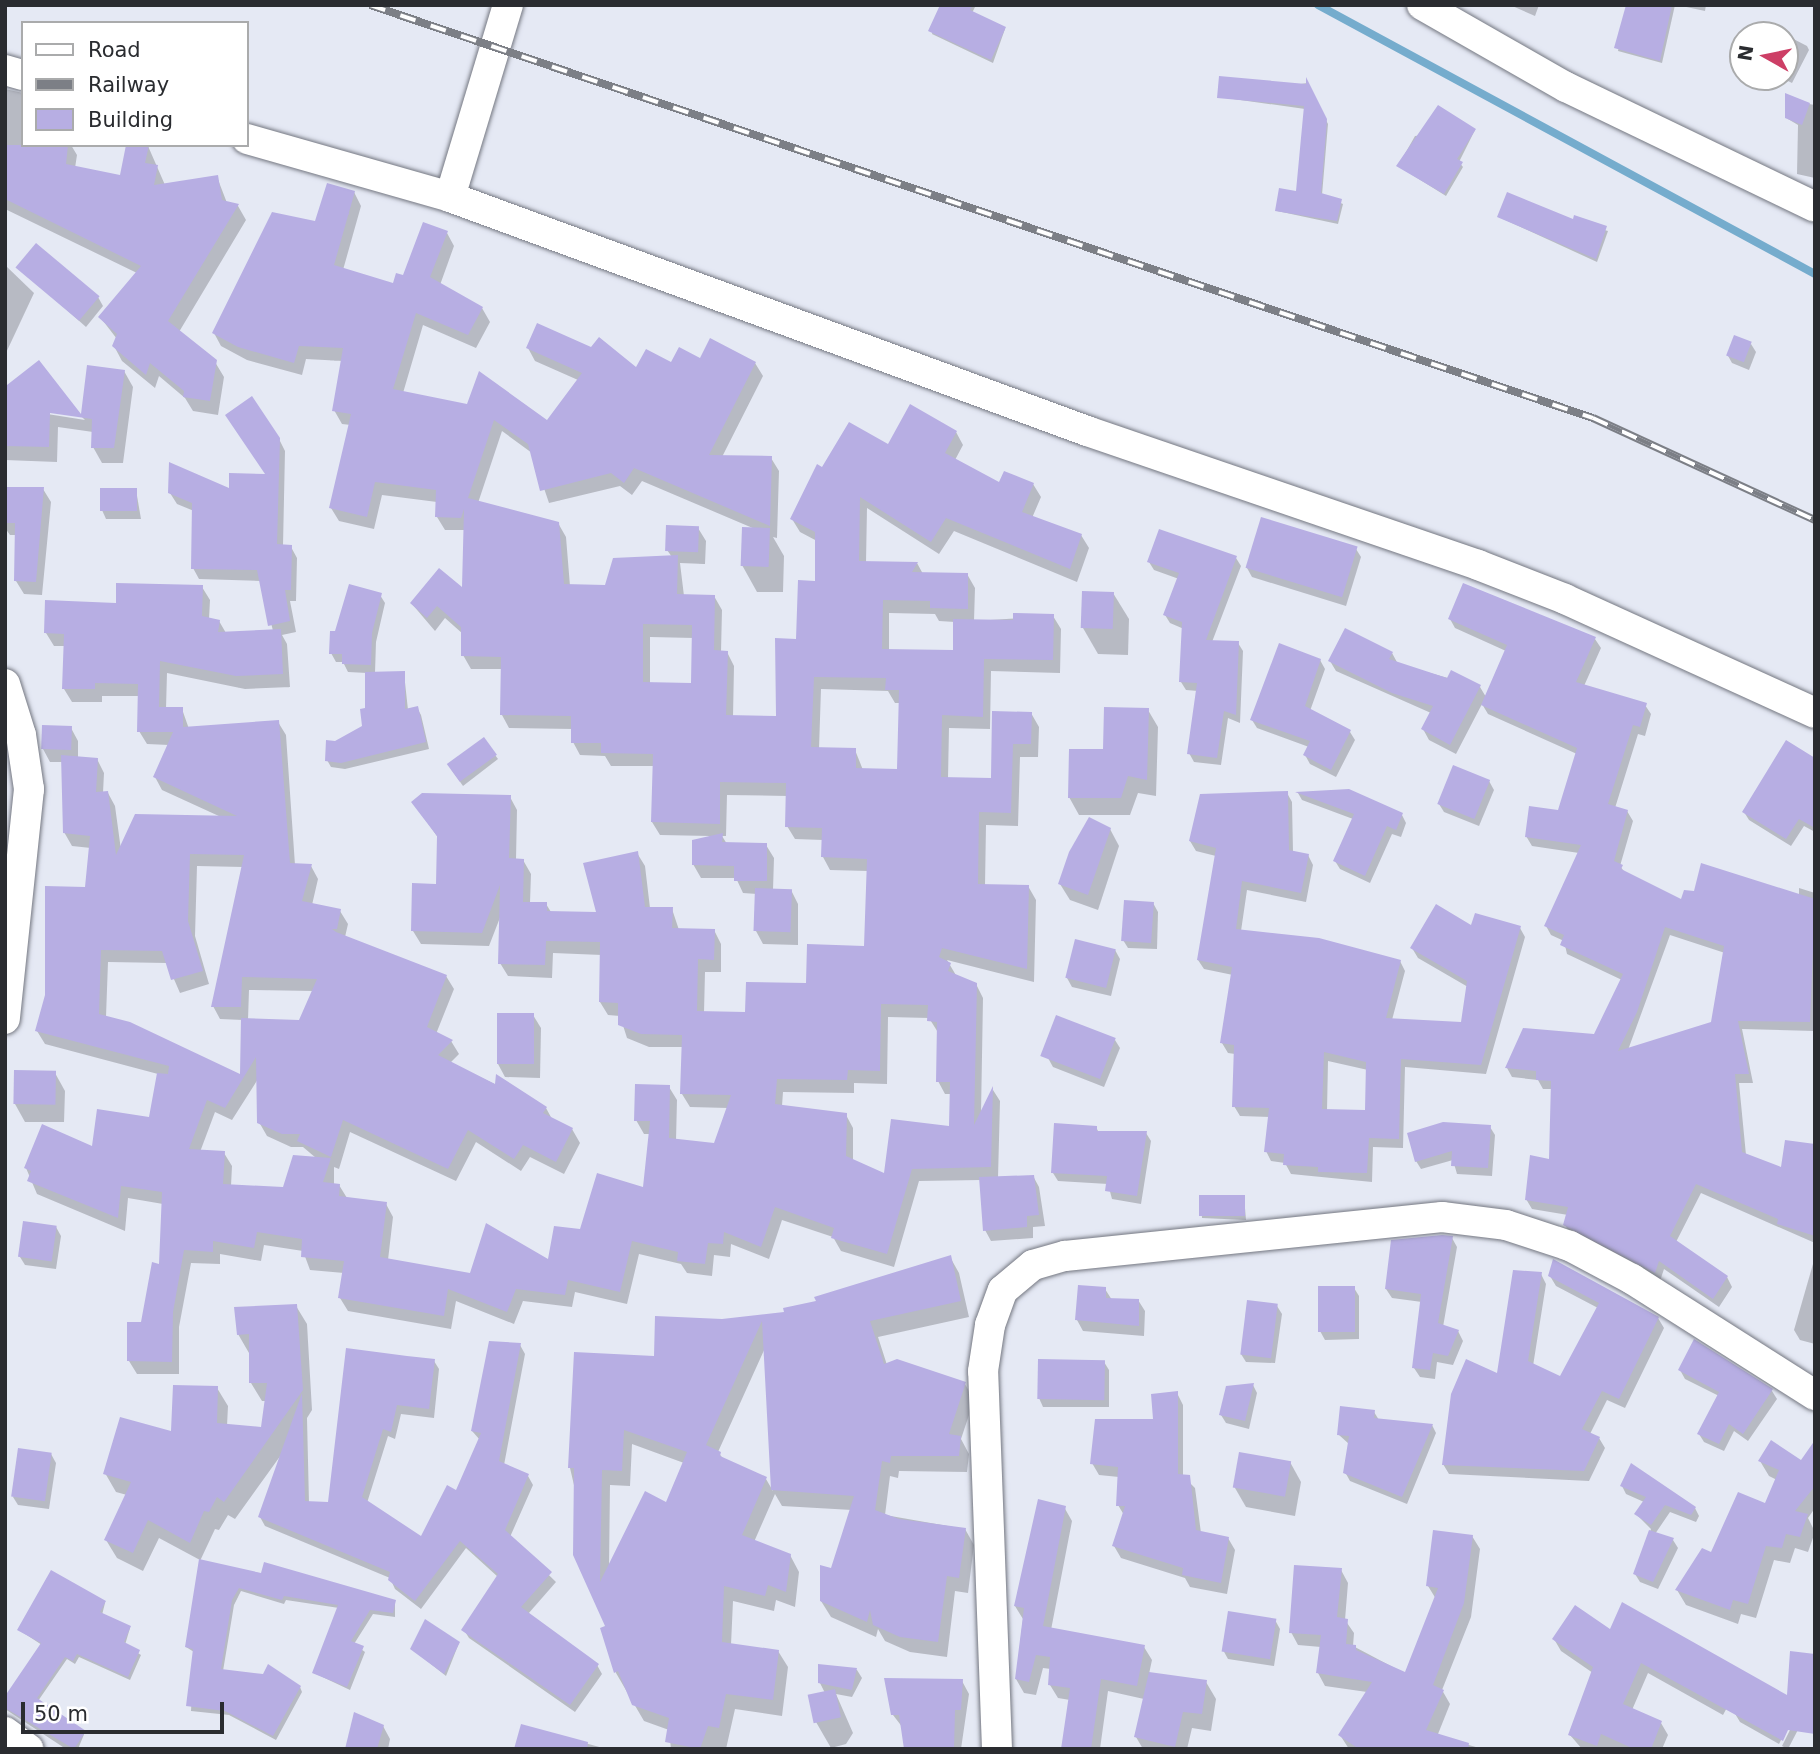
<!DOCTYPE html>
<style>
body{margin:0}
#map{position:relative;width:1820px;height:1754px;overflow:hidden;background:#e5e9f4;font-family:"DejaVu Sans",sans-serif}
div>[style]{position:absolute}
.shadow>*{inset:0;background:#0003}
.stream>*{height:8px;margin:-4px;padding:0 4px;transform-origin:4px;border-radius:4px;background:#75accd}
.building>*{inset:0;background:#b7aee3;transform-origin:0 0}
.roads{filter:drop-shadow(0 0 2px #747781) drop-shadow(0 0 2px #747781)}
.street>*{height:30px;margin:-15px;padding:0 15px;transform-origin:15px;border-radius:15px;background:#fff}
.rail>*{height:8px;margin-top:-4px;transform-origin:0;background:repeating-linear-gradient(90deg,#fff 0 16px,#7c7f86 0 32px);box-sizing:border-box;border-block:2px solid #7c7f86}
span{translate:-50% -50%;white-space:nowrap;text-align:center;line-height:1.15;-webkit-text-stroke:6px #fff;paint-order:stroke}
.frame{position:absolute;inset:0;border:7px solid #2a2c30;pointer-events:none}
.legend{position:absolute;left:21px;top:21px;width:228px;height:126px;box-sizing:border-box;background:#fff;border:2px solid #aaabac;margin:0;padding:9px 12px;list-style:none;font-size:21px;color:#2a2c30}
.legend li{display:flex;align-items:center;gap:14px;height:35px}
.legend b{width:35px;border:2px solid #aaabac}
.north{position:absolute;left:1729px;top:21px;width:70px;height:70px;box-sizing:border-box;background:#fff;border:2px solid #aaabac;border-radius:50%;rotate:279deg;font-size:19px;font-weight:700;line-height:28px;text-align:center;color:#2a2c30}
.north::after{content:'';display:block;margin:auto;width:24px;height:32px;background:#cd3f66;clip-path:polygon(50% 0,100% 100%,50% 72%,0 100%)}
.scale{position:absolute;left:21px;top:1702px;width:203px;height:32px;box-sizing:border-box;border:4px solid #2a2c30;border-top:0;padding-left:9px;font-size:21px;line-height:24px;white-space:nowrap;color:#2a2c30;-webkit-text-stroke:5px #fff;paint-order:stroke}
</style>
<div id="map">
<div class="shadow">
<i style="clip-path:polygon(942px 5px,976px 5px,972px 13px,1005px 29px,993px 63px,932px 34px)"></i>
<i style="clip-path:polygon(1510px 5px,1539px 5px,1535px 16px)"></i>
<i style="clip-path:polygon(1628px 5px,1675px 5px,1662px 63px,1618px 51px)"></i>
<i style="clip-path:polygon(1677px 5px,1706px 5px,1705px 11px)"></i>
<i style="clip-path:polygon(1778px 31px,1807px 46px,1809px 50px,1792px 83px,1780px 77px,1785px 77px,1785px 35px,1775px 35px)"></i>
<i style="clip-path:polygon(1307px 83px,1328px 124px,1322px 195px,1343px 204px,1338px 224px,1277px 211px,1298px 193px,1305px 109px,1219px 97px)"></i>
<i style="clip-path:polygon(5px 89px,23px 93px,23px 145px,71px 145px,77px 155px,75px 168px,121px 177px,148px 146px,165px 185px,217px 177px,227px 203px,238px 206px,246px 220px,179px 332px,215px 362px,224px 377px,218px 415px,193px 411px,185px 398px,159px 376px,155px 388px,122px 361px,114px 346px,117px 339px,100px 317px,137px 273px,5px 209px)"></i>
<i style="clip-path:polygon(1809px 104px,1815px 105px,1815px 178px,1797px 174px,1798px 125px,1788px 119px)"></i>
<i style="clip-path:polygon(1475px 130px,1459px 162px,1463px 167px,1446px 196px,1398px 166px,1415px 136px)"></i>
<i style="clip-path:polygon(evenodd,354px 192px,361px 206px,343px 270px,394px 286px,447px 233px,454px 246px,440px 285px,482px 308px,490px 322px,476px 348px,423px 325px,403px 393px,548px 423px,578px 380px,535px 361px,528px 348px,636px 370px,701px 360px,755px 363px,763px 376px,722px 457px,771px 458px,779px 471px,777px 538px,773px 537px,784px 556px,783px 592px,757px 592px,742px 565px,755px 529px,642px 481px,632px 495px,620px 486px,549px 503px,532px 453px,502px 431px,478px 503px,558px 523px,566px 537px,570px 586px,607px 587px,672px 557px,667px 550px,698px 528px,706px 541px,705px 564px,680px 563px,684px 596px,714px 596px,722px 610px,721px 652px,727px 652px,734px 666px,733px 717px,778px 718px,816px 582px,817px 541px,800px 532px,792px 519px,823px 469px,889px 446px,956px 432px,963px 445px,955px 460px,1000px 485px,1033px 484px,1041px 497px,1032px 518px,1081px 535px,1089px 548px,1077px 582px,954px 531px,939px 554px,867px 508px,866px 563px,917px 563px,923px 574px,967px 574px,975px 588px,974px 621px,1053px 616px,1061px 629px,1060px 673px,991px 671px,990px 729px,949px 728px,948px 779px,993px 779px,994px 713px,1031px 713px,1039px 727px,1038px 757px,1020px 757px,1018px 826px,986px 825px,985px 886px,1028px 886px,1036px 900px,1034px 982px,947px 960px,957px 977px,976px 984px,983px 998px,981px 1115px,993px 1090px,1000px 1101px,998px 1178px,1033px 1176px,1039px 1187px,1045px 1226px,1033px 1227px,1033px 1238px,991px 1241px,985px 1230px,981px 1180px,919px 1181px,894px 1267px,841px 1251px,833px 1237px,782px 1220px,769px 1259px,731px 1244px,730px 1257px,714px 1255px,712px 1276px,687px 1273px,681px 1264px,639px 1254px,627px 1304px,575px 1292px,572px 1307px,523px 1301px,514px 1324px,456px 1301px,451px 1329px,348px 1311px,340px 1298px,344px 1273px,310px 1270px,303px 1251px,264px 1245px,261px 1261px,220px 1254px,220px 1264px,191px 1263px,179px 1327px,179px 1374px,137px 1374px,129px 1361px,161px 1266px,163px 1204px,128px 1198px,125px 1231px,37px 1194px,26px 1168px,94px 1148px,150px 1119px,158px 1074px,45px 1044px,37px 1031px,86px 889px,91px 848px,72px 846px,64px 832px,63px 762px,50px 762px,43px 749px,71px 728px,78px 741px,78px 758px,97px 759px,104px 773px,103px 793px,108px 793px,115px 806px,121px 850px,221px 817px,162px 790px,155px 777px,169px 745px,147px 744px,139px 731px,140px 696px,102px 696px,102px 702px,72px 702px,64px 689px,65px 646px,54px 646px,46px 633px,118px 604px,202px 587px,210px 600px,209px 619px,219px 621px,226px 633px,273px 631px,261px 581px,199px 579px,193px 568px,194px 511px,177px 504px,170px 493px,231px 490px,267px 475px,279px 439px,285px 451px,283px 546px,291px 547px,297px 558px,296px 601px,290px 601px,296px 632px,282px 635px,287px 644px,290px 687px,245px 689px,167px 673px,166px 709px,182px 709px,189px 729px,278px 722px,286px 735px,295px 865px,311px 866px,318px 879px,312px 905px,340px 911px,348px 924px,345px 937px,446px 976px,454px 989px,436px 1034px,451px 1041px,459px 1054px,450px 1063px,546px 1108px,552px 1119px,572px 1129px,580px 1143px,564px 1174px,530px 1157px,521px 1171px,476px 1142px,456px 1181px,350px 1132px,339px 1169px,334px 1167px,334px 1185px,339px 1185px,347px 1198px,386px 1204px,393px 1217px,388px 1260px,471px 1275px,549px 1261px,581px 1231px,644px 1189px,651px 1134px,644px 1134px,636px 1120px,669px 1087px,677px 1100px,676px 1141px,716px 1145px,728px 1108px,690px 1107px,682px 1094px,684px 1047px,649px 1047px,627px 1038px,620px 1016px,608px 1015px,600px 1002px,602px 955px,553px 953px,552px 978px,508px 976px,500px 963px,501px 915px,489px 946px,421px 944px,413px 931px,437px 886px,439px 839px,413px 802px,510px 797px,517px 810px,516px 860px,523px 860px,531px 874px,530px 903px,546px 904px,551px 912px,598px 914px,637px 853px,645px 866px,650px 908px,672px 909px,679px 930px,714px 930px,721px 944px,721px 972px,705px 972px,704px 1013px,747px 1014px,808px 985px,866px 948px,868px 871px,830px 870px,823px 857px,823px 840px,795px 839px,787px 826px,788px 796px,727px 795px,726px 836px,722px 836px,727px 844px,766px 845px,774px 858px,773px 890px,791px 890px,798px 904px,798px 945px,763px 944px,756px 931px,757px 894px,743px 893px,736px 878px,701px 878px,693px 864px,710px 836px,660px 835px,652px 822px,654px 766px,611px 766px,605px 756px,580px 755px,573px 742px,573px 729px,509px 728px,502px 715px,503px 669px,471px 669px,463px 655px,463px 634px,445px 618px,435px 631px,412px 604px,464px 591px,465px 530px,445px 530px,437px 517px,437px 502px,382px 495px,374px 529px,339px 521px,331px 508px,351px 425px,342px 424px,334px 410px,343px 361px,306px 359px,302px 375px,247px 360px,221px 346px,214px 333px,317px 223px,354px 192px,889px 613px,935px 614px,939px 621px,955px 622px,955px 652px,889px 651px,889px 613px,354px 192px,650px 637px,694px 638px,693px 685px,650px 684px,650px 637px,354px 192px,821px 689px,888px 691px,895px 703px,901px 703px,899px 770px,863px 770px,855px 750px,819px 749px,821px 689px,354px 192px,197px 866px,243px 867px,213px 1006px,220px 1019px,243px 1020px,242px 1077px,106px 1017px,108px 962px,167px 963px,180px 993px,209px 984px,195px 936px,197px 866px,354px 192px,249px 990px,314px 991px,300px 1021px,248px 1020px,249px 990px,354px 192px,888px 1017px,929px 1018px,939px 1034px,938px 1081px,945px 1094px,952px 1094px,951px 1128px,885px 1176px,853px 1161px,853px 1128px,846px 1115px,782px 1106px,783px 1092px,854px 1093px,854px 1083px,887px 1084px,888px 1017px,354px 192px,258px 1079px,259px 1122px,267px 1136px,291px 1147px,303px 1147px,316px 1158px,284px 1188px,231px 1186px,232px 1166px,224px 1153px,200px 1152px,215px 1112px,232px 1120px,258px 1079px)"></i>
<i style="clip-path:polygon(1499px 217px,1574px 222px,1608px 231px,1597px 262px)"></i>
<i style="clip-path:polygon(5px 265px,34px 293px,5px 355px)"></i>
<i style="clip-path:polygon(24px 272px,98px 297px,103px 306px,86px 327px)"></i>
<i style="clip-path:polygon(1751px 344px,1756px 352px,1749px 370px,1732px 363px,1727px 354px)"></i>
<i style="clip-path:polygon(39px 363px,41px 413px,85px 420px,82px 417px,124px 371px,133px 387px,123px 463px,102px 463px,93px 447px,93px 432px,58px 427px,57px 462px,5px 460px,5px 389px)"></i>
<i style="clip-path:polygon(5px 488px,43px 489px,51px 502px,42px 595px,24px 594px,16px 581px,17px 535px,10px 535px,5px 528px)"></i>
<i style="clip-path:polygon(136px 490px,141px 519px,106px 519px,102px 510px)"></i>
<i style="clip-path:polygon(1356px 549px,1361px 557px,1346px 606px,1252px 577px,1247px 568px)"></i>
<i style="clip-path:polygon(1236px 558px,1241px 566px,1212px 642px,1238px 643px,1243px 651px,1240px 723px,1228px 718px,1221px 765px,1194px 762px,1189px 753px,1198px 691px,1186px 690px,1181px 682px,1184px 629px,1170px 623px,1165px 615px,1179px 579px,1154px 570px,1149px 562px)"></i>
<i style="clip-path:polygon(1113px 593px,1129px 619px,1128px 655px,1098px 654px,1083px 628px)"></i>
<i style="clip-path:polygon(380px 595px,385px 603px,376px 642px,375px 673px,404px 673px,408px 710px,417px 708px,421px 715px,429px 749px,345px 769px,331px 767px,327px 760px,336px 743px,364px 727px,367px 709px,367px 673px,348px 672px,343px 662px,336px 662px,331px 653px,337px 633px)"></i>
<i style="clip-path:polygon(evenodd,1450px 619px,1595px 639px,1601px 648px,1584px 686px,1645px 705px,1651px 714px,1645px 736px,1638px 734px,1615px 808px,1627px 811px,1633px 821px,1620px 866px,1626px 874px,1682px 901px,1799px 896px,1799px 888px,1815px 893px,1814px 1031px,1742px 1029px,1753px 1083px,1739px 1083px,1746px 1155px,1782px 1170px,1815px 1145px,1815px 1243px,1701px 1193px,1676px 1242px,1727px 1277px,1732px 1287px,1719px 1307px,1664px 1269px,1660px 1281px,1571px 1235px,1565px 1225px,1568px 1215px,1532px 1209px,1526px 1199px,1551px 1161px,1553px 1089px,1543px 1089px,1538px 1080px,1512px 1077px,1507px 1068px,1595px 1036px,1622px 980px,1567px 954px,1564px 941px,1551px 935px,1546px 926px,1579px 853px,1532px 846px,1526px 836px,1559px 812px,1577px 754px,1488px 714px,1482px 704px,1456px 754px,1429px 740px,1423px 729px,1431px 713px,1336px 671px,1330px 661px,1392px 653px,1398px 664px,1480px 687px,1486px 697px,1506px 651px,1455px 628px,1450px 619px,1670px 935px,1725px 953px,1713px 1023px,1628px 1050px,1670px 935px)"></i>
<i style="clip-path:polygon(1320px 660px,1325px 669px,1310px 711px,1350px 732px,1355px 740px,1336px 777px,1310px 764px,1305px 755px,1309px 747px,1257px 728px,1252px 720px)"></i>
<i style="clip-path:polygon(1148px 710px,1158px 727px,1156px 796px,1138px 793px,1130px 815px,1079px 815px,1069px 797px,1105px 751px)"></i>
<i style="clip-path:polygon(484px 740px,498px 759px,463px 786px,451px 769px)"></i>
<i style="clip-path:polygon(1815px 760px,1815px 832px,1804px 826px,1791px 846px,1749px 820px,1744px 812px)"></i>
<i style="clip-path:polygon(1489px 781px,1494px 790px,1479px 826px,1444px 812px,1439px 804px)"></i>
<i style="clip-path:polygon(1348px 791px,1402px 815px,1406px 823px,1401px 837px,1392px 834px,1370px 883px,1340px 869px,1335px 861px,1353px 819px,1302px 800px,1298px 793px)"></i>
<i style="clip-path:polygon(evenodd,1287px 793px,1292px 802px,1293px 852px,1308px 855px,1313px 865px,1306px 902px,1247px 890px,1241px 931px,1400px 961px,1405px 971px,1392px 1020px,1463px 1024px,1468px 987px,1418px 958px,1412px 948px,1472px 927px,1520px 928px,1525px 937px,1486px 1074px,1405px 1067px,1403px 1148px,1373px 1147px,1372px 1182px,1291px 1174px,1285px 1163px,1271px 1161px,1266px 1151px,1270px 1117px,1240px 1116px,1234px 1106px,1235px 1054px,1228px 1053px,1222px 1043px,1233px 975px,1204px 969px,1198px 960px,1216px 856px,1196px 851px,1190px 841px,1287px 793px,1328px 1061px,1368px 1070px,1367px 1112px,1327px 1111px,1328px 1061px)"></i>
<i style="clip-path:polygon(1110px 829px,1119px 846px,1098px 910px,1070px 900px,1060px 884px)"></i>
<i style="clip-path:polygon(1153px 903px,1158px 912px,1157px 949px,1128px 948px,1123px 940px)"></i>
<i style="clip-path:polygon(1115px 950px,1120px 959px,1111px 996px,1072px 987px,1067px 978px)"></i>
<i style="clip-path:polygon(533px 1015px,541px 1028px,540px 1078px,505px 1077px,498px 1064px)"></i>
<i style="clip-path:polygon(1115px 1040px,1120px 1048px,1104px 1087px,1053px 1067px,1048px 1058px)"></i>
<i style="clip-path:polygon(55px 1073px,65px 1091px,64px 1122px,25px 1122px,15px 1104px)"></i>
<i style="clip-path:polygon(1096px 1127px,1099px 1133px,1146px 1133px,1151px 1141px,1141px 1204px,1112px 1199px,1108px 1184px,1058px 1181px,1053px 1173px)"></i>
<i style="clip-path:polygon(1490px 1127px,1495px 1135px,1492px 1176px,1457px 1174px,1453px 1160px,1421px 1169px,1416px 1161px)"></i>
<i style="clip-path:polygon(1244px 1196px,1246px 1220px,1202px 1218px,1201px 1199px)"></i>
<i style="clip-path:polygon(56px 1227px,61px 1236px,56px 1269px,25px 1265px,20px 1257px)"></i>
<i style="clip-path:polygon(1452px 1238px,1457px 1247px,1443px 1327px,1458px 1331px,1463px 1341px,1453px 1365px,1437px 1362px,1435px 1379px,1420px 1377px,1414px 1368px,1422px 1302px,1392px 1298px,1386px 1289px)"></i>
<i style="clip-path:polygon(evenodd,950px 1257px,959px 1273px,969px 1317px,878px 1337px,887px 1365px,965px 1384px,974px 1400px,961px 1439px,969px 1454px,967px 1472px,899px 1471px,898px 1478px,890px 1476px,885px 1515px,965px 1529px,974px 1545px,968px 1593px,955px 1591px,947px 1657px,910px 1652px,885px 1641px,878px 1629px,876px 1637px,831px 1617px,821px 1601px,852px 1510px,782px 1506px,775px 1494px,754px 1542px,790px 1555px,799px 1572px,795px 1607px,776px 1600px,774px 1611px,733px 1601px,731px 1645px,778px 1651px,788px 1667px,782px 1716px,735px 1709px,726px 1749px,671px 1749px,669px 1730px,644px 1721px,616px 1673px,602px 1629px,607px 1627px,570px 1468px,655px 1358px,722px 1320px,786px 1313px,950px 1257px,765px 1348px,769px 1412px,773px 1491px,766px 1479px,724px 1460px,718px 1452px,765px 1348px,950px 1257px,632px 1444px,684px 1463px,667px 1504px,609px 1569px,610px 1485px,630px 1486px,632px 1444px)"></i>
<i style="clip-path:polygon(1815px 1257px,1815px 1344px,1800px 1340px,1794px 1330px)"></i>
<i style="clip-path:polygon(1555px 1261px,1658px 1318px,1664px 1328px,1625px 1408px,1607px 1400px,1590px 1434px,1599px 1438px,1605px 1448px,1589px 1481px,1449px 1474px,1443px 1464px,1498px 1375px,1541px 1274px,1546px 1284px,1533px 1366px,1561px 1378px,1598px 1308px,1556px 1286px,1550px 1276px)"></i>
<i style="clip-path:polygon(1354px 1288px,1359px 1296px,1359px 1339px,1325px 1340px,1320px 1331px)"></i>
<i style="clip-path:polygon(1105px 1289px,1112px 1300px,1138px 1300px,1145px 1311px,1144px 1336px,1083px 1331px,1077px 1320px)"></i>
<i style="clip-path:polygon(296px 1306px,307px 1324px,312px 1410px,307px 1418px,309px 1503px,330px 1504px,348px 1350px,434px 1361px,439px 1369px,434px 1418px,401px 1414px,395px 1439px,388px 1436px,367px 1503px,421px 1539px,457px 1493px,480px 1440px,472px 1431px,520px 1345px,525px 1354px,504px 1465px,528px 1476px,533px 1485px,510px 1537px,556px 1582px,528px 1614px,597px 1665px,602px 1674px,575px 1712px,469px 1638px,464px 1630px,498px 1577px,466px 1548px,421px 1609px,395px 1589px,390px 1578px,265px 1526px,260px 1517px,281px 1455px,235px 1519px,228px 1515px,219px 1530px,215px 1529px,200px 1561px,395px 1601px,395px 1617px,373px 1614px,354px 1644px,365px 1652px,350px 1690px,314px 1673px,339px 1608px,286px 1600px,284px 1604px,241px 1591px,234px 1605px,223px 1671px,300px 1687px,302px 1692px,276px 1740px,229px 1715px,191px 1711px,194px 1652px,186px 1647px,200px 1560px,159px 1538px,143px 1571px,117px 1558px,106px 1540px,127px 1495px,116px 1492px,105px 1473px,173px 1434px,217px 1388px,228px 1406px,227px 1426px,262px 1428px,266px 1401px,262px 1401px,251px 1383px,249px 1353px,238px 1334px)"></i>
<i style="clip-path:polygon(1277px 1306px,1282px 1314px,1275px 1363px,1246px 1362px,1241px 1354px)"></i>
<i style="clip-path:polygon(1695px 1342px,1772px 1391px,1777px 1399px,1748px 1441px,1734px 1431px,1724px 1451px,1704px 1442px,1699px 1434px,1719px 1396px,1685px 1379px,1680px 1370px)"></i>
<i style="clip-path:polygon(1104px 1362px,1109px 1370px,1109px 1407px,1043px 1407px,1039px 1398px)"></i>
<i style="clip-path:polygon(1253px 1385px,1257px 1393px,1249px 1429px,1226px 1423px,1221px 1415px)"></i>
<i style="clip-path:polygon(1177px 1393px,1183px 1405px,1183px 1476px,1195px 1488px,1201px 1533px,1228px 1538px,1235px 1550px,1227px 1594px,1190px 1587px,1185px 1578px,1121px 1558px,1114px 1546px,1124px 1515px,1118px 1505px,1119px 1477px,1099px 1475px,1092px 1463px,1155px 1421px)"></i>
<i style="clip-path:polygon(1374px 1412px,1379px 1420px,1432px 1425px,1436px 1433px,1407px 1504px,1350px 1481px,1345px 1472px,1349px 1444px,1339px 1435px)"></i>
<i style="clip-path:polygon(1815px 1443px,1815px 1508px,1808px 1518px,1815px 1532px,1808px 1552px,1795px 1548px,1790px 1563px,1774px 1560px,1756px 1618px,1741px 1614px,1738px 1624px,1686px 1605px,1677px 1590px,1766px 1506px,1777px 1480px,1769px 1476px,1760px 1461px,1801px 1462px)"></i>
<i style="clip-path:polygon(51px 1454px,56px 1463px,49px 1509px,18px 1505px,13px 1497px)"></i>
<i style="clip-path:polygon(1290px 1462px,1301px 1482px,1295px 1516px,1246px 1507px,1235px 1488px)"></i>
<i style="clip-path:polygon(1622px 1486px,1695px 1508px,1699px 1516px,1696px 1522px,1670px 1512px,1655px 1534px,1673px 1540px,1678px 1548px,1658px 1589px,1640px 1582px,1635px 1574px,1651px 1529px,1636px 1514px,1644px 1502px,1626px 1494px)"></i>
<i style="clip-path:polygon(1064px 1507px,1072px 1521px,1051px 1630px,1144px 1647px,1152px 1660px,1149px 1674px,1206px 1682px,1216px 1699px,1211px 1731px,1192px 1728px,1187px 1749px,1143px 1749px,1136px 1737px,1144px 1699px,1108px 1691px,1100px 1749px,1063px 1749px,1070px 1700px,1058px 1698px,1050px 1685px,1051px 1669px,1043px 1668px,1036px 1695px,1024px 1693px,1016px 1679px,1023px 1619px,1015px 1606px)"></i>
<i style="clip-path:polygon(1472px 1536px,1480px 1549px,1471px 1617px,1442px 1690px,1450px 1704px,1434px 1744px,1431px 1749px,1349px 1749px,1340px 1735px,1367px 1692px,1325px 1686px,1318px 1673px,1321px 1647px,1298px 1645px,1291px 1632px,1341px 1570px,1348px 1583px,1345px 1620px,1354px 1633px,1353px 1646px,1406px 1674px,1436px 1599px,1428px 1586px)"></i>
<i style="clip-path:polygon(51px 1572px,105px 1603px,102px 1615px,130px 1628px,125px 1645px,141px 1655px,130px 1680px,79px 1657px,75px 1664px,67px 1659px,38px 1701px,85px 1732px,78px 1749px,66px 1749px,5px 1709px,5px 1699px,42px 1645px,19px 1630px)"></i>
<i style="clip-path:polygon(1275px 1620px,1280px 1629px,1274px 1666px,1228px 1659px,1223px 1650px)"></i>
<i style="clip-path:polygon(1611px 1632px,1788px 1698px,1815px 1673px,1779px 1744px,1740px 1722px,1734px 1712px,1739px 1685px,1723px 1715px,1648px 1673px,1632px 1710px,1661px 1723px,1668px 1735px,1662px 1749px,1582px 1749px,1570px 1735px,1593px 1673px,1561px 1651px,1554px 1639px)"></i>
<i style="clip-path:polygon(459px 1643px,446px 1676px,412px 1649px)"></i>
<i style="clip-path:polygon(820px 1665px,857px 1670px,862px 1678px,852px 1697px,836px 1694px,853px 1733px,846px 1744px,831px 1748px,816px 1722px,825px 1693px,820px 1683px)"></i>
<i style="clip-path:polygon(1815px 1680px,1815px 1697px,1788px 1749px,1782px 1746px)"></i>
<i style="clip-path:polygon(962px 1681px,969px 1694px,961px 1749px,906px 1749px,903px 1728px,893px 1715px)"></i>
<i style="clip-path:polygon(383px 1726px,390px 1739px,388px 1749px,350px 1749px)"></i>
<i style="clip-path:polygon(523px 1726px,603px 1748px,603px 1749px,516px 1749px)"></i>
<i style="clip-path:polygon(1458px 1742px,1483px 1749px,1456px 1749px)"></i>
</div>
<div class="stream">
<i style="left:1318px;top:5px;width:565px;rotate:28.42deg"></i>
</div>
<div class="building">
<i style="clip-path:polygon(940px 5px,973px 5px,970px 10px,1006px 27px,991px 60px,928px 31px)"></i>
<i style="clip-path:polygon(1626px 5px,1672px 5px,1660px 61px,1614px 48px)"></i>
<i style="clip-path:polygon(1219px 76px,1306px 84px,1306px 77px,1327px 119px,1321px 193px,1342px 199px,1337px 221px,1275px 211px,1279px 188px,1296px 191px,1304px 106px,1217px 98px)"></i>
<i style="clip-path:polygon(1785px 93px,1810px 103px,1802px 125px,1785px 118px)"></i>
<i style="clip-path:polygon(1438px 105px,1476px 129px,1457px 159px,1463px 162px,1444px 194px,1396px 166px)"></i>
<i style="clip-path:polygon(5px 145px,68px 145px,66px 164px,120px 175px,126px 145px,149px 145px,145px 163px,158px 165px,154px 185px,218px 175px,222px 200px,239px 204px,168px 321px,217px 360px,210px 401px,183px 397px,184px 391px,150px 363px,146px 375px,112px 346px,117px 334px,98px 317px,141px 266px,5px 199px)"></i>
<i style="clip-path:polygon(evenodd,327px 183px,355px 191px,334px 265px,393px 283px,396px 273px,403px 275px,423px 222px,448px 231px,430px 277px,483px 307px,468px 335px,416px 313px,393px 389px,467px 404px,479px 371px,547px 420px,582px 373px,526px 348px,537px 323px,591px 347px,599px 337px,636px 367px,646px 349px,671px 362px,679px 347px,700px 358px,710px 338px,756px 362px,709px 455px,772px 456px,770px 526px,634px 468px,624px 483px,611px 473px,540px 491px,528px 444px,494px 420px,468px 498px,559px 522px,564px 584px,605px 585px,613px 558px,678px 555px,677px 594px,715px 595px,714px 650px,728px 651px,726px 715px,776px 716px,775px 638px,796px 639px,798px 580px,815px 581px,815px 532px,790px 519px,817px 464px,822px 467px,849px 422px,888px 444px,910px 404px,957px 431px,945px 453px,999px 482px,1004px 471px,1034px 483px,1022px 512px,1082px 534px,1070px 569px,946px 518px,931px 542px,860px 497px,859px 561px,918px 562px,912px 572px,968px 573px,968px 609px,930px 608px,930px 601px,883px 600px,882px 649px,953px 650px,953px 619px,1013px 620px,1013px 613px,1054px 614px,1053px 660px,984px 659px,983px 717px,942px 715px,941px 777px,991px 778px,992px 711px,1032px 712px,1031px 744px,1013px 744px,1011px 813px,979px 812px,978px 884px,1029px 885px,1027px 969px,942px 948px,939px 957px,951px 963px,948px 971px,977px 983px,974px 1125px,993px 1086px,991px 1167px,912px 1169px,887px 1254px,831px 1238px,834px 1228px,775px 1207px,761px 1247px,724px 1232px,723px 1244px,708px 1243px,705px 1264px,677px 1261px,678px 1252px,632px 1241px,620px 1292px,568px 1280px,565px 1295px,516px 1289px,507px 1312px,448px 1289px,444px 1316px,338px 1298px,344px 1261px,301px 1257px,302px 1239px,257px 1232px,254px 1248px,213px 1241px,213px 1252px,184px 1250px,173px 1312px,172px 1362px,127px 1361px,127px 1322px,141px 1322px,152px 1262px,159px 1264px,162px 1192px,121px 1186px,118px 1218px,27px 1181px,31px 1171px,24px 1168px,42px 1124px,92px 1146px,97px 1109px,149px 1117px,157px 1073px,168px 1074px,169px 1066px,35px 1031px,45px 995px,45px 886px,85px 887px,90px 836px,63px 833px,61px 755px,98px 758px,96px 792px,108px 791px,116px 855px,135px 814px,237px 816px,153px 777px,173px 732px,137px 732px,138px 684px,95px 683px,95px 689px,62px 689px,64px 634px,44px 633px,45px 600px,116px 603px,116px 583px,203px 585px,202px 616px,220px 620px,218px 632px,281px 629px,283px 674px,236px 676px,160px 661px,159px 707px,183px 707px,183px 727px,279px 720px,290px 863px,312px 864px,302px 901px,341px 909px,337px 929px,332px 929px,336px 932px,447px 975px,427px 1027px,453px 1040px,438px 1055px,495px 1084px,496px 1074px,547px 1107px,543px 1113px,573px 1128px,556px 1162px,523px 1145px,514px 1159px,468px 1130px,448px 1169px,343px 1120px,331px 1157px,297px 1141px,300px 1134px,282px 1134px,257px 1123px,256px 1057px,225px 1108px,207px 1100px,189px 1149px,225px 1151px,223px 1184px,283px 1187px,293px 1155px,331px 1158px,323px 1182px,340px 1184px,339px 1196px,387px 1202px,380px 1257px,470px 1273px,486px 1223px,548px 1259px,554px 1226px,580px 1229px,597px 1173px,643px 1187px,650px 1121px,634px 1121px,635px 1084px,670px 1085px,669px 1138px,714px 1143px,731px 1095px,680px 1094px,682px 1035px,641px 1034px,618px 1025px,618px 1003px,599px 1002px,600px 942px,546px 941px,545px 965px,498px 964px,500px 885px,482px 933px,411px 931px,412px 883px,436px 884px,437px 836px,411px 802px,422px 793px,511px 795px,509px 858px,524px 859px,523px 902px,547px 902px,547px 911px,596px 912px,583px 863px,638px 851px,645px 907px,673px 907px,672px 928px,715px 929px,714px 960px,698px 959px,697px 1011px,745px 1012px,746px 982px,806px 983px,807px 944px,864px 946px,867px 859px,821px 857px,822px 828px,785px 827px,786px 783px,720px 782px,720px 824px,651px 822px,653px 754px,601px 753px,601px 743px,571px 743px,571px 716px,500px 715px,501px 657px,461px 656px,461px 627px,437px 606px,427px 618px,410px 603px,439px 568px,462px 587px,464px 509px,461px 518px,435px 517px,436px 490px,375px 482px,367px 517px,329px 508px,351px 414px,332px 411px,343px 348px,299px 346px,294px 363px,238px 347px,212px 333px,272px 212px,315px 221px,327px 183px,643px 624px,692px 625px,691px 683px,643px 682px,643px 624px,327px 183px,814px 677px,886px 678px,885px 690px,899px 690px,897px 769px,856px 768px,856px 748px,811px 747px,814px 677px,327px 183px,190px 854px,244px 855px,211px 1007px,241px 1007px,242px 977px,317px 979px,299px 1020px,241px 1018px,240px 1074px,130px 1022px,99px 1014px,101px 950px,162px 951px,171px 980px,203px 971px,188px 921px,190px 854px,327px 183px,881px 1004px,928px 1005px,927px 1021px,937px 1022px,936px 1082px,950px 1082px,949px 1126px,891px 1119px,884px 1173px,846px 1156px,847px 1113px,775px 1104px,777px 1079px,847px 1080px,848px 1070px,880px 1071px,881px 1004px)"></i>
<i style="clip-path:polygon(1507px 192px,1573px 219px,1574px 215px,1607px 226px,1596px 259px,1497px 217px)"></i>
<i style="left:36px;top:243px;width:83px;height:32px;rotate:40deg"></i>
<i style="left:1734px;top:335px;width:19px;height:22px;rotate:21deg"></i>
<i style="clip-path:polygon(39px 360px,81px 414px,87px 365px,125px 370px,114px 448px,91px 448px,92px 419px,50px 413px,49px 447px,6px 446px,7px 385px)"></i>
<i style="clip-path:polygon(252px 396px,280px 438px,277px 544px,292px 545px,291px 590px,285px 590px,290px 621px,268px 626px,257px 570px,191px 569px,192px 503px,168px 493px,169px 462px,229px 488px,229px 473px,265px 474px,225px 415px)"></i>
<i style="clip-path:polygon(5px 487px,44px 487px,36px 582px,14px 581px,15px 523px,5px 523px)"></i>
<i style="left:100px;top:488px;width:37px;height:23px"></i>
<i style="left:1261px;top:517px;width:101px;height:53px;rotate:17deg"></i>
<i style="left:666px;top:525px;width:33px;height:26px;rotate:2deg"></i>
<i style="left:742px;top:527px;width:28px;height:39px;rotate:2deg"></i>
<i style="clip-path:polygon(1159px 529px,1237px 556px,1206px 640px,1239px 641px,1236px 715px,1224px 711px,1217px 758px,1187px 754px,1197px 683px,1179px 682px,1182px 622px,1163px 615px,1179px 573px,1147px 562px)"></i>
<i style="clip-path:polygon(evenodd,1463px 583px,1596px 637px,1576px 682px,1647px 703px,1640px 727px,1633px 725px,1608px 804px,1628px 810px,1614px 861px,1623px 865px,1621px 869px,1681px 899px,1684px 890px,1694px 891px,1701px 863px,1815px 899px,1810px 1022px,1738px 1021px,1749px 1074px,1735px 1074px,1742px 1152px,1781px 1167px,1785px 1140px,1815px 1144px,1815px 1236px,1777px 1224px,1778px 1219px,1696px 1184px,1670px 1236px,1728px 1276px,1713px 1299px,1659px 1261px,1655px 1273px,1563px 1225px,1568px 1207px,1525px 1200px,1530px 1155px,1549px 1159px,1551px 1081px,1536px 1080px,1536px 1071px,1505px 1068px,1523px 1028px,1594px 1034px,1623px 974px,1560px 945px,1564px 935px,1544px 926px,1581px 845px,1525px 837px,1529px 806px,1558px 810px,1577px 748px,1481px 705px,1507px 645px,1448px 619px,1463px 583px,1665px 927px,1724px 946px,1711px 1022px,1618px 1051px,1637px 1012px,1665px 927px)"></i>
<i style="clip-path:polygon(349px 584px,382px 593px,372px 633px,371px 665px,342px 664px,342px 654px,329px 654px,330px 631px,335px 631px)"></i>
<i style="left:1082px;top:591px;width:32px;height:37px;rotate:2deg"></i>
<i style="clip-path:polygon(1345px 628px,1393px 652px,1389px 659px,1447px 678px,1451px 670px,1481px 685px,1450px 745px,1421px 729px,1433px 706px,1392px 693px,1328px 661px)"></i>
<i style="clip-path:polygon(1279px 643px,1321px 659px,1305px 706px,1351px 730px,1331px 770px,1303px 755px,1310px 741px,1250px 720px)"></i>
<i style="clip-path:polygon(405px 671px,405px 709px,418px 706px,426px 742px,341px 763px,325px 761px,326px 740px,335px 741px,362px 726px,360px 709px,365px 708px,365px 672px)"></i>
<i style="clip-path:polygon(1104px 707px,1149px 708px,1147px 780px,1128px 776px,1121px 798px,1068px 798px,1069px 749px,1103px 749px)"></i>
<i style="left:42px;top:725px;width:30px;height:24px;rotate:2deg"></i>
<i style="left:484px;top:737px;width:22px;height:46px;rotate:54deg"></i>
<i style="clip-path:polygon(1786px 740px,1815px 758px,1815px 828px,1799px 819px,1786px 839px,1742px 812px)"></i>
<i style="left:1453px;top:765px;width:40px;height:42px;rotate:22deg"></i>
<i style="clip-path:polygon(1349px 789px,1403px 813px,1396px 830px,1387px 826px,1365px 876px,1333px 861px,1354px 814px,1295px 792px)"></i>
<i style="clip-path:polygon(evenodd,1288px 791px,1289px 850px,1309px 854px,1301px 893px,1242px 881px,1236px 929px,1319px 938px,1401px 960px,1386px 1018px,1461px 1022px,1467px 981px,1410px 948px,1436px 904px,1471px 925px,1475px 913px,1521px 926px,1481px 1065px,1401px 1059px,1399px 1139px,1369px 1138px,1367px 1173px,1318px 1172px,1318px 1167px,1283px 1165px,1284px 1154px,1264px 1152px,1269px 1108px,1232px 1107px,1234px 1045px,1220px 1043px,1232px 967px,1197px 960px,1216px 848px,1189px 841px,1200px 794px,1288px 791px,1324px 1052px,1366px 1062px,1365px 1110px,1322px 1109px,1324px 1052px)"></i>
<i style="clip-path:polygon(1089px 817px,1111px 828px,1088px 895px,1058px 884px,1069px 852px)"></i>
<i style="clip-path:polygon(723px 833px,722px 842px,767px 843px,767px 881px,734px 881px,734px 866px,692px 865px,692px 840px)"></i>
<i style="left:755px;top:888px;width:37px;height:43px;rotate:2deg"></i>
<i style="left:1124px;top:900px;width:30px;height:41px;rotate:4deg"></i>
<i style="left:1075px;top:939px;width:42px;height:40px;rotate:14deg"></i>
<i style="left:497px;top:1013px;width:37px;height:51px"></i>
<i style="left:1056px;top:1015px;width:64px;height:44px;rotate:21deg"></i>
<i style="left:14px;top:1070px;width:42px;height:34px;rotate:1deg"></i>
<i style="clip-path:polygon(1443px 1122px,1491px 1125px,1488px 1168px,1451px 1166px,1452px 1151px,1415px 1162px,1407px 1133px)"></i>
<i style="clip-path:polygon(1054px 1123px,1097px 1126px,1097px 1131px,1147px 1131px,1137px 1196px,1105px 1191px,1107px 1176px,1051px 1173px)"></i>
<i style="clip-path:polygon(1034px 1175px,1039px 1215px,1027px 1216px,1027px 1227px,983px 1231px,979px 1177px)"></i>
<i style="left:1245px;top:1195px;width:21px;height:46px;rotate:90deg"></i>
<i style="left:23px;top:1221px;width:34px;height:36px;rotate:8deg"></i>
<i style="clip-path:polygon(1442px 1235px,1453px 1236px,1438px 1323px,1459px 1330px,1448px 1356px,1433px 1353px,1430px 1370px,1412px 1368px,1421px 1294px,1385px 1289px,1391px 1240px)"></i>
<i style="clip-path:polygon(evenodd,951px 1255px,961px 1301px,870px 1321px,884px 1364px,897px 1359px,966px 1382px,949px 1434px,961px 1436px,959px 1456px,891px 1456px,890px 1463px,882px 1461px,875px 1510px,899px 1519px,966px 1528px,959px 1578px,947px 1576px,938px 1642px,900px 1637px,873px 1625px,870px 1610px,867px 1622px,820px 1601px,820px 1565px,831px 1568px,854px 1496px,771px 1490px,762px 1321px,706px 1445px,721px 1452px,720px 1456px,767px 1477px,742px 1535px,791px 1554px,786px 1592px,768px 1585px,765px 1596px,724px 1586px,722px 1642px,779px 1650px,773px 1700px,726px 1694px,719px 1728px,708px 1726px,700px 1749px,665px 1742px,669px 1718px,632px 1705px,618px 1671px,614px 1673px,600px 1628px,605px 1626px,573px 1555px,574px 1468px,568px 1468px,574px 1352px,654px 1356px,655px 1316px,722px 1319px,784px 1312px,783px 1308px,816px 1301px,814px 1297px,951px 1255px,624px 1430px,687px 1452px,666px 1502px,645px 1491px,600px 1582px,602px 1470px,622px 1471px,624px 1430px)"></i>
<i style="clip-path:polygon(1553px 1259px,1659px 1317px,1619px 1399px,1602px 1391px,1582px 1429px,1600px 1437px,1584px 1471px,1442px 1465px,1451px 1394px,1466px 1359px,1497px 1373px,1513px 1270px,1542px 1272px,1528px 1361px,1560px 1376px,1599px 1303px,1548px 1276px)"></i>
<i style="clip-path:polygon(1078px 1285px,1106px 1287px,1106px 1298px,1139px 1299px,1139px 1326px,1075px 1320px)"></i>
<i style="left:1318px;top:1286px;width:37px;height:46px"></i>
<i style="left:1247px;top:1300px;width:31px;height:55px;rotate:7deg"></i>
<i style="clip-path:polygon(297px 1304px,303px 1390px,224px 1502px,217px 1497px,209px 1512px,204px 1511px,190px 1543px,148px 1520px,133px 1553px,104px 1540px,131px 1482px,103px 1474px,120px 1417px,171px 1431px,173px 1385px,218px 1386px,217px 1423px,261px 1427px,267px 1383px,249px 1383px,249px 1334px,237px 1335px,234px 1307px)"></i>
<i style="clip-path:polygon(1694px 1339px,1773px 1389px,1743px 1434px,1729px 1424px,1719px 1444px,1697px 1434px,1719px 1392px,1678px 1370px)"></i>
<i style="clip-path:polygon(489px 1341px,521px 1343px,499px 1461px,529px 1474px,505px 1530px,552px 1572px,521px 1607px,599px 1664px,570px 1705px,461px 1630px,498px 1574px,460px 1541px,415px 1601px,388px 1580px,390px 1572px,258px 1517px,302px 1393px,305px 1501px,328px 1502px,346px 1348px,407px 1356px,435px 1359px,429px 1409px,397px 1405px,391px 1432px,383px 1429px,362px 1497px,421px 1536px,447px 1485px,456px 1490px,481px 1433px,471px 1431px)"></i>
<i style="left:1038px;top:1359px;width:67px;height:40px;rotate:1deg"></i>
<i style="clip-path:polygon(1254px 1383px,1245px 1421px,1219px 1415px,1226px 1386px)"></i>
<i style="clip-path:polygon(1178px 1391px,1178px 1474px,1190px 1475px,1196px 1530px,1229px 1537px,1221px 1583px,1182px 1575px,1183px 1568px,1112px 1546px,1125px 1506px,1116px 1506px,1118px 1467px,1090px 1464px,1095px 1419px,1153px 1419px,1151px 1394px)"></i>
<i style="clip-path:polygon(1340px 1406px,1375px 1410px,1374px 1418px,1433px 1424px,1402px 1497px,1343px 1473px,1349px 1436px,1337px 1435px)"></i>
<i style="clip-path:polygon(1771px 1440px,1801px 1460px,1815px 1440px,1815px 1486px,1795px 1511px,1808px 1514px,1800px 1537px,1786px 1534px,1782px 1548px,1766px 1546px,1748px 1604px,1733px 1600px,1730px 1610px,1675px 1590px,1702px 1548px,1711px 1552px,1738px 1492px,1765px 1503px,1779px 1470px,1758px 1461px)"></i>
<i style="left:18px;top:1448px;width:34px;height:49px;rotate:8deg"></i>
<i style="left:1239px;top:1452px;width:53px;height:36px;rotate:10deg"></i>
<i style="clip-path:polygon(1631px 1463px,1696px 1507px,1691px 1515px,1665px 1505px,1651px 1525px,1634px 1514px,1646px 1497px,1620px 1486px)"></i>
<i style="clip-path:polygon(1038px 1499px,1066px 1506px,1043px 1626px,1145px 1645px,1137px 1686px,1101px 1679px,1091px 1749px,1061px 1749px,1070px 1688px,1048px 1685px,1050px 1657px,1036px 1655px,1029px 1682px,1015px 1679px,1024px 1608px,1014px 1606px)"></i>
<i style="clip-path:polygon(1433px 1530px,1473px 1535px,1464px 1603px,1433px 1685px,1444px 1690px,1426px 1730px,1469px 1743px,1468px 1749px,1359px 1749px,1338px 1735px,1372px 1682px,1316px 1673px,1321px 1635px,1289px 1633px,1294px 1565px,1342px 1568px,1337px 1617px,1348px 1619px,1346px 1644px,1356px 1645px,1356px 1650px,1405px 1672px,1438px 1588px,1426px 1586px)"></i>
<i style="clip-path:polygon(1649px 1530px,1674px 1538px,1653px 1582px,1633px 1574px)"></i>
<i style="clip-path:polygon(199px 1559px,261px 1573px,264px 1562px,396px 1600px,393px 1613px,370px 1610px,351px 1641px,364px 1646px,347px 1687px,312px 1673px,338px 1605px,284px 1596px,282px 1600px,239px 1588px,232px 1600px,221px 1669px,263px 1674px,268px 1664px,301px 1686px,273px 1736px,225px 1711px,186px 1706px,193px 1649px,185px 1647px)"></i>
<i style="clip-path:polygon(51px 1570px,106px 1601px,100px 1612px,131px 1626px,124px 1642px,140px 1650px,128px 1677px,77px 1654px,73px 1661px,65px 1657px,37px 1698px,86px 1731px,74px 1749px,5px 1708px,5px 1696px,41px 1643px,17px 1630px)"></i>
<i style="clip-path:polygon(1622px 1602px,1787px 1695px,1790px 1651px,1815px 1654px,1815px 1734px,1788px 1730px,1783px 1741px,1641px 1663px,1623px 1704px,1662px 1721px,1651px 1749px,1634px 1749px,1601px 1734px,1597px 1746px,1568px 1735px,1593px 1667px,1552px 1639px,1575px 1605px,1610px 1629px)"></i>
<i style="left:1228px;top:1611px;width:49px;height:41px;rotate:9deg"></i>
<i style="clip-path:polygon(425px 1619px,460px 1642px,444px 1674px,410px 1649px)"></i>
<i style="clip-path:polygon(818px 1664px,857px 1668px,852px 1690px,818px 1683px)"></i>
<i style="clip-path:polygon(1149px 1672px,1207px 1680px,1202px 1714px,1183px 1712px,1175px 1747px,1134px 1737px)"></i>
<i style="clip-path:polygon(884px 1678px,963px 1679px,961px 1710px,955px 1710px,954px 1749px,904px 1749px,899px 1715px,891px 1715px)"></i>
<i style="left:835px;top:1689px;width:29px;height:28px;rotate:78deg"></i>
<i style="clip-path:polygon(354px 1712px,384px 1725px,377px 1749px,345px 1749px)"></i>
<i style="clip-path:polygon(521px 1724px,588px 1742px,587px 1749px,514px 1749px)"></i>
</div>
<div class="roads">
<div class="street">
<i style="left:1422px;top:5px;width:166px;rotate:29.7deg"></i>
<i style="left:1566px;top:87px;width:276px;rotate:25.7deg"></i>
<i style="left:5px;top:70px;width:19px;rotate:16deg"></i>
<i style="left:247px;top:139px;width:211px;rotate:15.9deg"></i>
<i style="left:450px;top:197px;width:679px;rotate:20.17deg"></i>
<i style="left:1087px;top:431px;width:413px;rotate:18.9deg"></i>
<i style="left:1478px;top:565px;width:93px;rotate:21.3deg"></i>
<i style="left:1565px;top:599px;width:275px;rotate:24.5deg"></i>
<i style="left:450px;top:197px;width:201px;rotate:-73.2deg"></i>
<i style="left:5px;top:684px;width:53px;rotate:72.6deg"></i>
<i style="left:21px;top:735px;width:55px;rotate:81.6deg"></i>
<i style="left:29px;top:789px;width:231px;rotate:96deg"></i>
<i style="left:5px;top:1732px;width:29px;rotate:36deg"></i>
<i style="left:997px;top:1749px;width:378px;rotate:-92.1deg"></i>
<i style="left:983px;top:1371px;width:47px;rotate:-81.3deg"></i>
<i style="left:990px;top:1325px;width:37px;rotate:-70deg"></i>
<i style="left:1003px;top:1290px;width:39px;rotate:-40deg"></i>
<i style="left:1033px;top:1265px;width:33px;rotate:-16deg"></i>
<i style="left:1065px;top:1256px;width:379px;rotate:-5.9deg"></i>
<i style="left:1442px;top:1217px;width:64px;rotate:7.1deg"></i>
<i style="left:1506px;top:1225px;width:67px;rotate:18.2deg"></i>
<i style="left:1570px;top:1246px;width:70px;rotate:28deg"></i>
<i style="left:1632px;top:1279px;width:217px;rotate:32.4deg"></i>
</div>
</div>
<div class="rail">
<i style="left:370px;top:5px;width:1291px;rotate:18.66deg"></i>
<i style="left:1593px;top:418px;width:244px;rotate:24.7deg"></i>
</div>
<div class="frame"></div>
<ul class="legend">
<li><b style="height:9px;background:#fff"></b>Road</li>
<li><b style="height:9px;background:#7c7f86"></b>Railway</li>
<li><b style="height:19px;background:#b7aee3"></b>Building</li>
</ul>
<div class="north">N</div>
<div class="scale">50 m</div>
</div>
